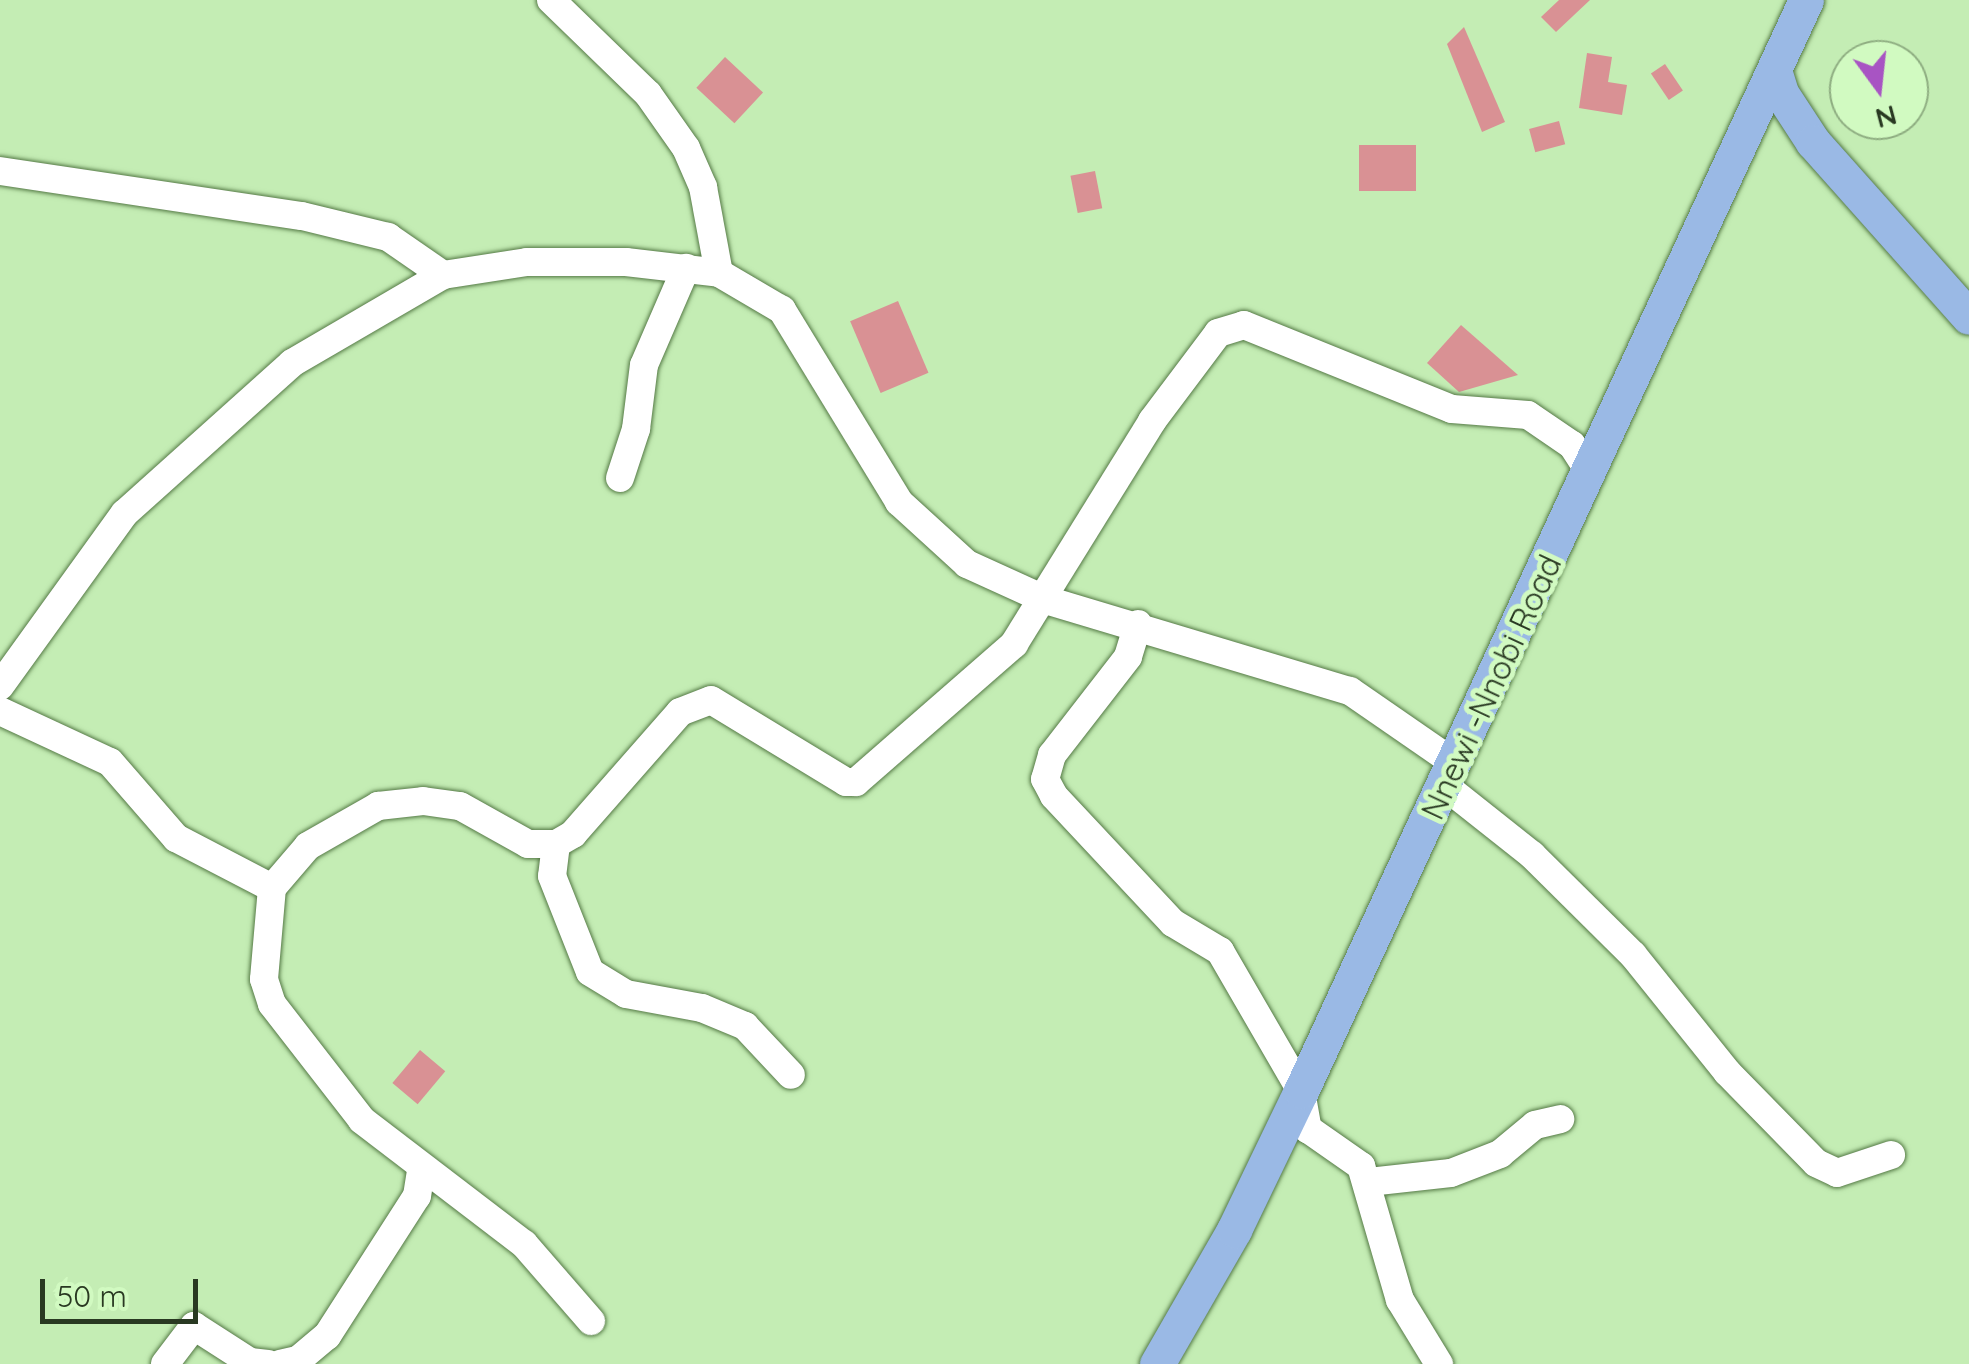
<!DOCTYPE html>
<style>
body{margin:0}
#map{position:relative;width:1969px;height:1364px;overflow:hidden;background:#c4edb4;font-family:Quicksand,sans-serif}
div>[style]{position:absolute}
.building>*{inset:0;background:#d99194;transform-origin:0 0}
.roads{filter:drop-shadow(0 0 2px #557a46) drop-shadow(0 0 2px #557a46)}
.minor>*{height:28px;margin:-14px;padding:0 14px;transform-origin:14px;border-radius:14px;background:#fff}
.major>*{height:35px;margin:-17.5px;padding:0 17.5px;transform-origin:17.5px;border-radius:17.5px;background:#9ab9e5}
span{translate:-50% -50%;white-space:nowrap;text-align:center;line-height:1.15;-webkit-text-stroke:10px #d1fac1;paint-order:stroke}
.street-label{font-size:32px;color:#293922}
.north{position:absolute;left:1829px;top:40px;width:100px;height:100px;box-sizing:border-box;background:#d1fac1;border:2px solid #8ead81;border-radius:50%;rotate:165deg;font-size:28px;font-weight:700;line-height:40px;text-align:center;color:#293922}
.north::after{content:'';display:block;margin:auto;width:35px;height:45px;background:#a854c3;clip-path:polygon(50% 0,100% 100%,50% 72%,0 100%)}
.scale{position:absolute;left:40px;top:1279px;width:158px;height:45px;box-sizing:border-box;border:5px solid #293922;border-top:0;padding-left:12px;font-size:30px;line-height:35px;white-space:nowrap;color:#293922;-webkit-text-stroke:8px #d1fac1;paint-order:stroke}
</style>
<div id="map">
<div class="building">
<i style="clip-path:polygon(1559px 0,1590px 0,1556px 32px,1541px 17px)"></i>
<i style="clip-path:polygon(1464px 27px,1505px 122px,1482px 132px,1447px 44px)"></i>
<i style="clip-path:polygon(1587px 53px,1612px 57px,1608px 82px,1627px 85px,1622px 115px,1579px 108px)"></i>
<i style="left:725px;top:57px;width:52px;height:42px;rotate:43deg"></i>
<i style="left:1665px;top:64px;width:32px;height:17px;rotate:56deg"></i>
<i style="left:1559px;top:121px;width:24px;height:31px;rotate:75deg"></i>
<i style="left:1359px;top:145px;width:57px;height:46px"></i>
<i style="left:1095px;top:171px;width:38px;height:25px;rotate:79deg"></i>
<i style="left:898px;top:301px;width:78px;height:52px;rotate:67deg"></i>
<i style="clip-path:polygon(1461px 325px,1518px 375px,1459px 392px,1427px 363px)"></i>
<i style="left:420px;top:1050px;width:33px;height:43px;rotate:40deg"></i>
</div>
<div class="roads">
<div class="minor">
<i style="left:551px;top:0;width:135px;rotate:44.1deg"></i>
<i style="left:648px;top:94px;width:66px;rotate:54.9deg"></i>
<i style="left:686px;top:148px;width:43px;rotate:66.4deg"></i>
<i style="left:703px;top:187px;width:87px;rotate:79.5deg"></i>
<i style="left:0;top:171px;width:305px;rotate:8.5deg"></i>
<i style="left:302px;top:216px;width:89px;rotate:13.7deg"></i>
<i style="left:388px;top:237px;width:67px;rotate:34.6deg"></i>
<i style="left:620px;top:478px;width:52px;rotate:-71.9deg"></i>
<i style="left:636px;top:429px;width:64px;rotate:-82.9deg"></i>
<i style="left:644px;top:365px;width:106px;rotate:-66.6deg"></i>
<i style="left:1138px;top:624px;width:34px;rotate:107deg"></i>
<i style="left:1128px;top:657px;width:124px;rotate:127.8deg"></i>
<i style="left:1052px;top:755px;width:25px;rotate:106deg"></i>
<i style="left:1045px;top:779px;width:19px;rotate:62deg"></i>
<i style="left:1054px;top:796px;width:174px;rotate:46.9deg"></i>
<i style="left:1173px;top:923px;width:55px;rotate:30.8deg"></i>
<i style="left:1220px;top:951px;width:162px;rotate:59.9deg"></i>
<i style="left:1301px;top:1091px;width:39px;rotate:80deg"></i>
<i style="left:1308px;top:1129px;width:65px;rotate:34.9deg"></i>
<i style="left:1361px;top:1166px;width:140px;rotate:73.8deg"></i>
<i style="left:1400px;top:1300px;width:75px;rotate:58.6deg"></i>
<i style="left:0;top:686px;width:213px;rotate:-54.2deg"></i>
<i style="left:125px;top:513px;width:224px;rotate:-41.9deg"></i>
<i style="left:292px;top:363px;width:175px;rotate:-30.2deg"></i>
<i style="left:443px;top:275px;width:85px;rotate:-8.8deg"></i>
<i style="left:527px;top:262px;width:99px"></i>
<i style="left:626px;top:262px;width:94px;rotate:6.7deg"></i>
<i style="left:719px;top:273px;width:73px;rotate:30.4deg"></i>
<i style="left:782px;top:310px;width:225px;rotate:58.6deg"></i>
<i style="left:899px;top:502px;width:92px;rotate:42.4deg"></i>
<i style="left:967px;top:564px;width:87px;rotate:24.5deg"></i>
<i style="left:1046px;top:600px;width:317px;rotate:16.7deg"></i>
<i style="left:1350px;top:691px;width:129px;rotate:34.6deg"></i>
<i style="left:0;top:711px;width:121px;rotate:24.9deg"></i>
<i style="left:110px;top:762px;width:101px;rotate:49deg"></i>
<i style="left:176px;top:838px;width:108px;rotate:27.5deg"></i>
<i style="left:1445px;top:786px;width:111px;rotate:38.4deg"></i>
<i style="left:1532px;top:855px;width:142px;rotate:44.7deg"></i>
<i style="left:1633px;top:955px;width:150px;rotate:51.2deg"></i>
<i style="left:1727px;top:1072px;width:127px;rotate:45.6deg"></i>
<i style="left:1816px;top:1163px;width:23px;rotate:25deg"></i>
<i style="left:1837px;top:1173px;width:57px;rotate:-18.4deg"></i>
<i style="left:556px;top:844px;width:32px;rotate:97deg"></i>
<i style="left:552px;top:876px;width:103px;rotate:68.4deg"></i>
<i style="left:590px;top:972px;width:42px;rotate:31.4deg"></i>
<i style="left:626px;top:994px;width:77px;rotate:10.4deg"></i>
<i style="left:702px;top:1008px;width:47px;rotate:22.7deg"></i>
<i style="left:745px;top:1026px;width:67px;rotate:46.8deg"></i>
<i style="left:1369px;top:1182px;width:82px;rotate:-6.3deg"></i>
<i style="left:1451px;top:1173px;width:53px;rotate:-21.2deg"></i>
<i style="left:1500px;top:1154px;width:45px;rotate:-39.6deg"></i>
<i style="left:1535px;top:1125px;width:26px;rotate:-13deg"></i>
<i style="left:591px;top:1321px;width:102px;rotate:-131deg"></i>
<i style="left:524px;top:1244px;width:204px;rotate:-142.6deg"></i>
<i style="left:362px;top:1120px;width:147px;rotate:-127.8deg"></i>
<i style="left:272px;top:1004px;width:26px;rotate:-108deg"></i>
<i style="left:264px;top:979px;width:91px;rotate:-85deg"></i>
<i style="left:272px;top:888px;width:55px;rotate:-49.4deg"></i>
<i style="left:308px;top:846px;width:81px;rotate:-29.7deg"></i>
<i style="left:378px;top:806px;width:45px;rotate:-6.3deg"></i>
<i style="left:423px;top:801px;width:37px;rotate:8deg"></i>
<i style="left:460px;top:806px;width:78px;rotate:29.2deg"></i>
<i style="left:528px;top:844px;width:28px"></i>
<i style="left:556px;top:844px;width:20px;rotate:-30deg"></i>
<i style="left:573px;top:834px;width:162px;rotate:-48.7deg"></i>
<i style="left:680px;top:712px;width:33px;rotate:-21deg"></i>
<i style="left:711px;top:700px;width:158px;rotate:31.3deg"></i>
<i style="left:846px;top:782px;width:10px"></i>
<i style="left:856px;top:782px;width:210px;rotate:-41.1deg"></i>
<i style="left:1014px;top:644px;width:262px;rotate:-58.2deg"></i>
<i style="left:1152px;top:421px;width:110px;rotate:-53.1deg"></i>
<i style="left:1218px;top:333px;width:27px;rotate:-17deg"></i>
<i style="left:1244px;top:325px;width:224px;rotate:22deg"></i>
<i style="left:1452px;top:409px;width:76px;rotate:4.5deg"></i>
<i style="left:1528px;top:415px;width:53px;rotate:34.3deg"></i>
<i style="left:1572px;top:445px;width:35px;rotate:57deg"></i>
<i style="left:165px;top:1364px;width:48px;rotate:-52.7deg"></i>
<i style="left:194px;top:1326px;width:67px;rotate:32.7deg"></i>
<i style="left:250px;top:1362px;width:18px;rotate:6deg"></i>
<i style="left:280px;top:1364px;width:18px;rotate:-13deg"></i>
<i style="left:298px;top:1360px;width:38px;rotate:-40deg"></i>
<i style="left:327px;top:1336px;width:166px;rotate:-57.3deg"></i>
<i style="left:417px;top:1196px;width:26px;rotate:-81deg"></i>
</div>
<div class="major">
<i style="left:1775px;top:73px;width:21px;rotate:73deg"></i>
<i style="left:1781px;top:93px;width:59px;rotate:56.9deg"></i>
<i style="left:1813px;top:142px;width:234px;rotate:48.3deg"></i>
<i style="left:1157px;top:1364px;width:155px;rotate:-60.1deg"></i>
<i style="left:1234px;top:1230px;width:154px;rotate:-64.3deg"></i>
<i style="left:1301px;top:1091px;width:1202px;rotate:-65.16deg"></i>
</div>
</div>
<div class="street-label">
<span style="left:1491px;top:687px;rotate:-65deg">Nnewi -Nnobi Road</span>
</div>
<div class="north">N</div>
<div class="scale">50 m</div>
</div>
